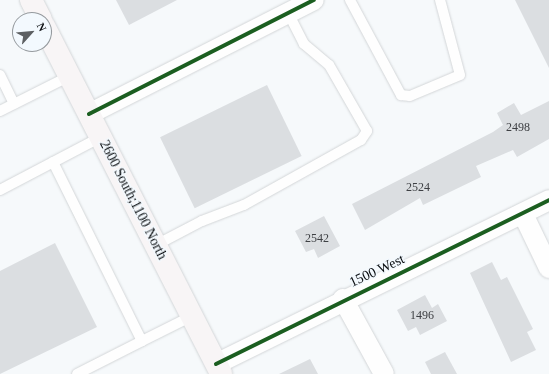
<!DOCTYPE html>
<style>
body{margin:0}
#map{position:relative;width:549px;height:374px;overflow:hidden;background:#f6f9fb;font-family:"Times New Roman",serif}
div>[style]{position:absolute}
.building>*{inset:0;background:#dbdee1;transform-origin:0 0}
.roads{filter:drop-shadow(0 0 1px #d3d6d8) drop-shadow(0 0 1px #d3d6d8)}
.service>*{height:10px;margin:-5px;padding:0 5px;transform-origin:5px;border-radius:5px;background:#fefefe}
.minor>*{height:20px;margin:-10px;padding:0 10px;transform-origin:10px;border-radius:10px;background:#fefefe}
.secondary>*{height:22px;margin:-11px;padding:0 11px;transform-origin:11px;border-radius:11px;background:#f8f5f6}
.cycleway>*{height:4px;margin:-2px;padding:0 2px;transform-origin:2px;border-radius:2px;background:#1b5e20}
span{translate:-50% -50%;white-space:nowrap;text-align:center;line-height:1.15;-webkit-text-stroke:3px #f3f9fe;paint-order:stroke}
.number-label{font-size:12px;color:#3e4044}
.number-label span{-webkit-text-stroke-width:0}
.street-label{font-size:14px;color:#090c0f}
.north{position:absolute;left:12px;top:12px;width:40px;height:40px;box-sizing:border-box;background:#f3f9fe;border:1px solid #959a9e;border-radius:50%;rotate:63deg;font-size:11px;font-weight:700;line-height:16px;text-align:center;color:#090c0f}
.north::after{content:'';display:block;margin:auto;width:14px;height:18px;background:#5c5f62;clip-path:polygon(50% 0,100% 100%,50% 72%,0 100%)}
</style>
<div id="map">
<div class="building">
<i style="clip-path:polygon(116px 0,177px 0,129px 25px)"></i>
<i style="clip-path:polygon(515px 0,549px 0,549px 68px)"></i>
<i style="left:267px;top:85px;width:79px;height:119px;rotate:64deg"></i>
<i style="clip-path:polygon(549px 101px,549px 139px,517px 157px,513px 150px,476px 166px,481px 177px,423px 205px,420px 198px,365px 230px,352px 204px,493px 132px,503px 125px,497px 113px,514px 103px,521px 115px)"></i>
<i style="clip-path:polygon(324px 216px,340px 246px,318px 258px,314px 249px,306px 252px,295px 231px)"></i>
<i style="clip-path:polygon(55px 243px,97px 327px,0 374px,0 271px)"></i>
<i style="clip-path:polygon(492px 262px,501px 280px,507px 277px,533px 329px,527px 332px,536px 350px,511px 362px,470px 273px)"></i>
<i style="clip-path:polygon(425px 295px,432px 308px,438px 304px,447px 321px,420px 335px,416px 327px,408px 331px,397px 310px)"></i>
<i style="clip-path:polygon(445px 352px,457px 374px,431px 374px,425px 362px)"></i>
<i style="clip-path:polygon(310px 359px,318px 374px,279px 374px)"></i>
</div>
<div class="roads">
<div class="service">
<i style="left:350px;top:0;width:108px;rotate:61.8deg"></i>
<i style="left:401px;top:95px;width:9px;rotate:6deg"></i>
<i style="left:410px;top:96px;width:54px;rotate:-22.8deg"></i>
<i style="left:460px;top:75px;width:78px;rotate:-104.9deg"></i>
<i style="left:0;top:75px;width:32px;rotate:64deg"></i>
<i style="left:0;top:111px;width:78px;rotate:-26.6deg"></i>
<i style="left:53px;top:162px;width:200px;rotate:63.6deg"></i>
<i style="left:142px;top:341px;width:56px;rotate:-26.6deg"></i>
<i style="left:0;top:190px;width:114px;rotate:-27.7deg"></i>
<i style="left:156px;top:245px;width:52px;rotate:-27.6deg"></i>
<i style="left:202px;top:221px;width:45px;rotate:-20.9deg"></i>
<i style="left:244px;top:205px;width:134px;rotate:-29.1deg"></i>
<i style="left:361px;top:140px;width:11px;rotate:-56deg"></i>
<i style="left:367px;top:131px;width:76px;rotate:-119.9deg"></i>
<i style="left:329px;top:65px;width:33px;rotate:-140deg"></i>
<i style="left:304px;top:44px;width:34px;rotate:-117deg"></i>
<i style="left:77px;top:374px;width:73px;rotate:-26.9deg"></i>
</div>
<div class="minor">
<i style="left:89px;top:114px;width:252px;rotate:-26.9deg"></i>
<i style="left:523px;top:214px;width:60px;rotate:64.3deg"></i>
<i style="left:343px;top:299px;width:85px;rotate:61.3deg"></i>
<i style="left:216px;top:364px;width:371px;rotate:-26.2deg"></i>
</div>
<div class="secondary">
<i style="left:31px;top:0;width:22px;rotate:63deg"></i>
<i style="left:44px;top:26px;width:390px;rotate:63deg"></i>
</div>
</div>
<div class="cycleway">
<i style="left:89px;top:114px;width:252px;rotate:-26.9deg"></i>
<i style="left:216px;top:364px;width:371px;rotate:-26.2deg"></i>
</div>
<div class="number-label">
<span style="left:518px;top:128px">2498</span>
<span style="left:418px;top:188px">2524</span>
<span style="left:317px;top:239px">2542</span>
<span style="left:422px;top:316px">1496</span>
</div>
<div class="street-label">
<span style="left:133px;top:200px;rotate:63deg">2600 South;1100 North</span>
<span style="left:377px;top:271px;rotate:-25deg">1500 West</span>
</div>
<div class="north">N</div>
</div>
